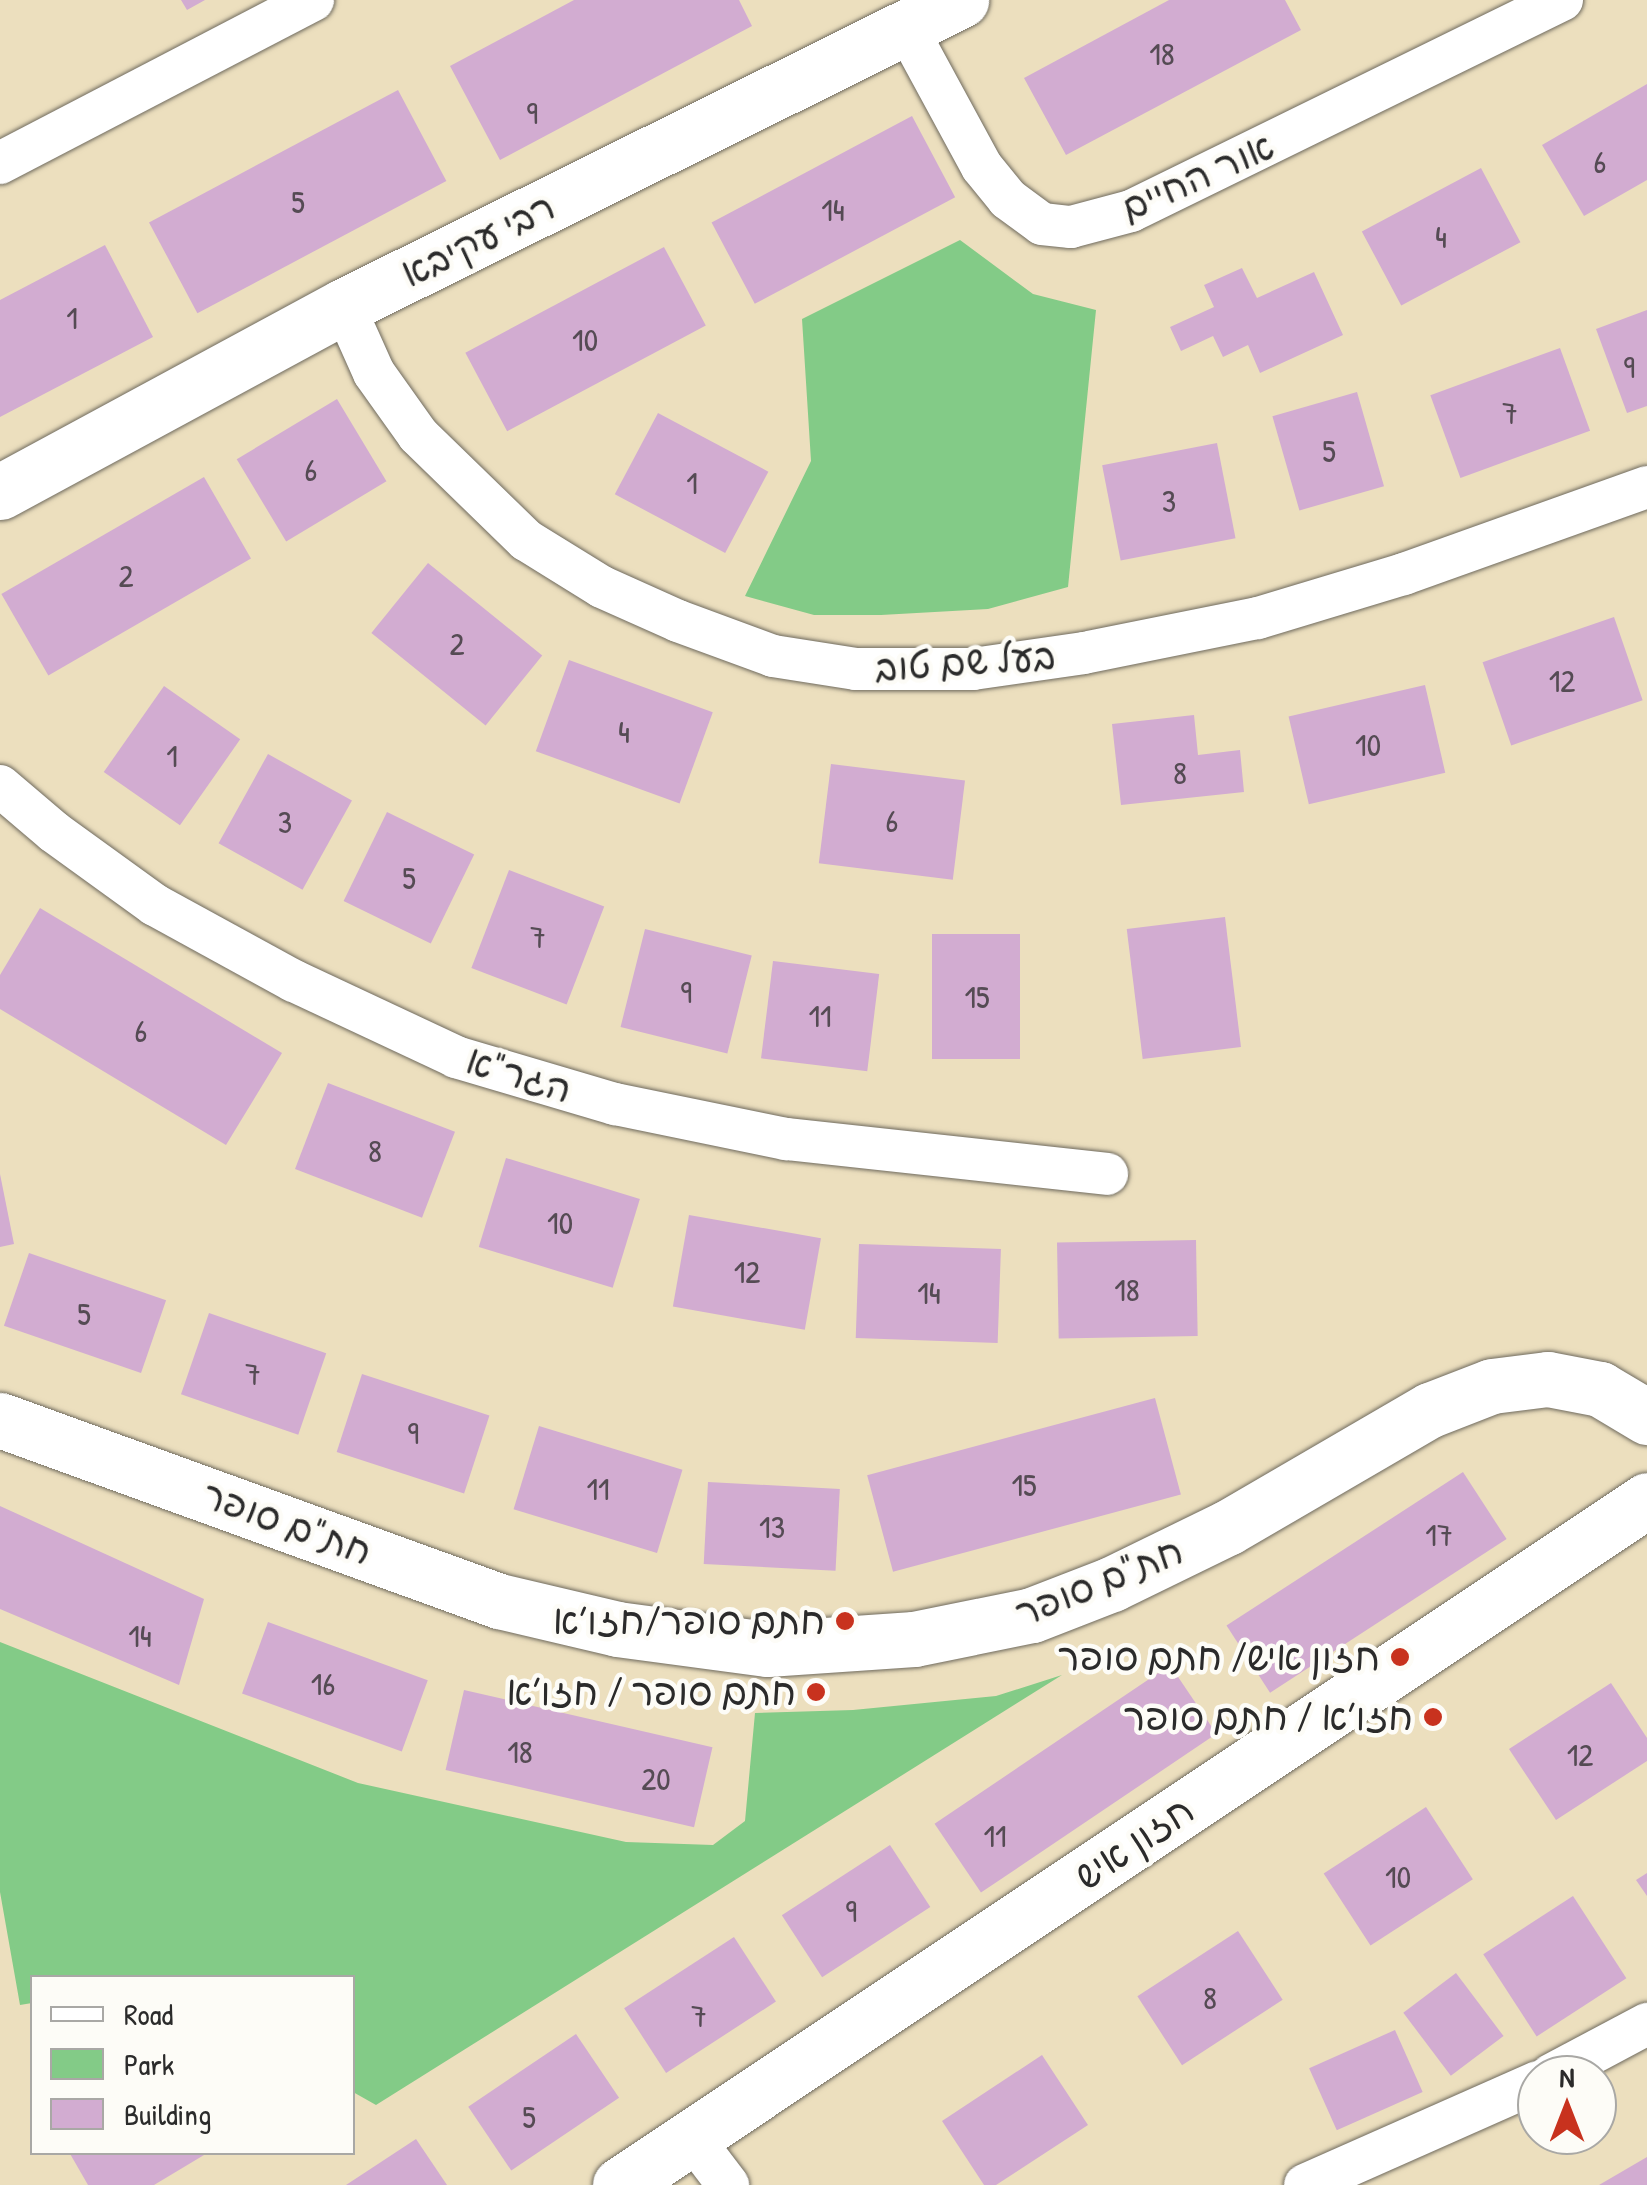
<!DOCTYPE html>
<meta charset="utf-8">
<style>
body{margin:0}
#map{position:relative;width:1647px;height:2185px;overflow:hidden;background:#ecdfbe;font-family:"Patrick Hand","Playpen Sans Hebrew",sans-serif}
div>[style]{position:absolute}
.green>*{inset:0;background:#83cb87}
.building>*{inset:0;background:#d2acd1;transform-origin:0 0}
.roads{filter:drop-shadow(0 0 2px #6f6a5e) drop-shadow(0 0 2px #6f6a5e)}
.minor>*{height:42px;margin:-21px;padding:0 21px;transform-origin:21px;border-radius:21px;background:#fff}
.tertiary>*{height:55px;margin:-27.5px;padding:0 27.5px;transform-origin:27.5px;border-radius:27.5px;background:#fff}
.dots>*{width:28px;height:28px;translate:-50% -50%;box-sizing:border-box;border:5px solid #fdfcf7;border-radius:50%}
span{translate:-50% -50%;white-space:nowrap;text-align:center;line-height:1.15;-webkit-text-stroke:9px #fdfcf7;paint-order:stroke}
.number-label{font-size:32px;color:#554b54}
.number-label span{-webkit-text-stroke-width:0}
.street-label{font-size:38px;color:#2b2b2b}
.poi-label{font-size:38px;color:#2b2b2b}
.right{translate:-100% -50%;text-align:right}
.legend{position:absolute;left:30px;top:1975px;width:325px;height:180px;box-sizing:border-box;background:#fdfcf7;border:2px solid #a9a8a5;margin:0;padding:12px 18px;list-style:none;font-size:30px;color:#2b2b2b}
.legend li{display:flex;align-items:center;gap:20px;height:50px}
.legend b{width:50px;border:2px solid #a9a8a5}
.north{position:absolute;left:1517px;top:2055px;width:100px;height:100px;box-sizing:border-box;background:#fdfcf7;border:2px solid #a9a8a5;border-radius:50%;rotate:0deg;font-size:28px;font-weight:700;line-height:40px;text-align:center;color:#2b2b2b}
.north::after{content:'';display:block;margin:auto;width:35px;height:45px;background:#c8321e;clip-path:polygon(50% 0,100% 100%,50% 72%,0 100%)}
</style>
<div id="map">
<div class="green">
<i style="clip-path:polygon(960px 240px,1033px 294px,1096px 310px,1068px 587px,988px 609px,881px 615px,814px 615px,745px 596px,811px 461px,802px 319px)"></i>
<i style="clip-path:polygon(0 1642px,358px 1783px,626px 1842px,713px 1845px,745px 1821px,755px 1713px,853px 1710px,996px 1696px,1062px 1675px,376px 2105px,353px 2092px,352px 1978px,32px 1978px,32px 2003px,20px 2005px,0 1892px)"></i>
</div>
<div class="building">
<i style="clip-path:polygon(181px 0,205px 0,187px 10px)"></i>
<i style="clip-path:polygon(574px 0,739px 0,752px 26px,500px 160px,450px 66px)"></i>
<i style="clip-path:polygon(1169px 0,1285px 0,1301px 30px,1066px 155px,1024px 78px)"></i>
<i style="clip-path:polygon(1647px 84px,1647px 180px,1584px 216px,1542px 145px)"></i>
<i style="left:398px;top:90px;width:103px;height:282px;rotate:62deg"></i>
<i style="left:912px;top:116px;width:92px;height:227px;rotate:62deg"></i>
<i style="left:1481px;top:168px;width:84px;height:135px;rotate:62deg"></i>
<i style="clip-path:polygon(105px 245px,153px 337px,0 417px,0 300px)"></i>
<i style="left:664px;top:247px;width:89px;height:225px;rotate:62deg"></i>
<i style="clip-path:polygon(1242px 268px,1257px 298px,1314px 272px,1343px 335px,1260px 373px,1248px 345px,1223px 357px,1213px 336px,1181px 351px,1170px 327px,1214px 307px,1204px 285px)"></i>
<i style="clip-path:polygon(1647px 310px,1647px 406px,1627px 413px,1596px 329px)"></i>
<i style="left:1560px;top:348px;width:88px;height:138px;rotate:70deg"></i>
<i style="left:1357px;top:392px;width:98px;height:88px;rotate:74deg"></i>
<i style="left:337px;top:399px;width:96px;height:117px;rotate:59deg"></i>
<i style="left:658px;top:413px;width:125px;height:92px;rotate:28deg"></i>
<i style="left:1217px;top:443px;width:97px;height:117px;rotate:79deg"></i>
<i style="left:204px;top:477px;width:94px;height:234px;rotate:60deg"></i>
<i style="left:428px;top:563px;width:147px;height:90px;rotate:39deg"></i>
<i style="left:1614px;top:617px;width:88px;height:139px;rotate:71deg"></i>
<i style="left:569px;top:660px;width:153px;height:97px;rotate:20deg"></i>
<i style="left:1425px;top:685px;width:90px;height:140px;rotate:77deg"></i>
<i style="left:164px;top:686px;width:93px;height:105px;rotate:35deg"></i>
<i style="clip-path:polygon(1194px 715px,1198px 755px,1240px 750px,1244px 792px,1121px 805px,1112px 724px)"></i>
<i style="left:268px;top:754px;width:96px;height:102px;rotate:29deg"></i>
<i style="left:831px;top:764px;width:135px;height:100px;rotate:7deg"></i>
<i style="left:387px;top:812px;width:97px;height:99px;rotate:26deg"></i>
<i style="left:509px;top:870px;width:102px;height:105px;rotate:21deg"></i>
<i style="clip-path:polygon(40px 908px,282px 1053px,226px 1145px,0 1009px,0 975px)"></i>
<i style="left:1225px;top:917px;width:131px;height:99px;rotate:83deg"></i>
<i style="left:645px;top:929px;width:110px;height:101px;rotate:14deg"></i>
<i style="left:1020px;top:934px;width:125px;height:88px;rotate:90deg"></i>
<i style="left:773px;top:961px;width:107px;height:98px;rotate:7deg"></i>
<i style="left:328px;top:1083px;width:136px;height:92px;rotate:21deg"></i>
<i style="left:506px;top:1158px;width:140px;height:93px;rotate:17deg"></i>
<i style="clip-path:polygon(0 1174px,14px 1244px,0 1247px)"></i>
<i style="left:689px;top:1215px;width:134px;height:93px;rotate:10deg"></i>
<i style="left:1196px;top:1240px;width:96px;height:139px;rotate:89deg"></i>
<i style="left:859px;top:1244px;width:142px;height:94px;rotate:2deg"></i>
<i style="left:29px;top:1253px;width:145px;height:77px;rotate:19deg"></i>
<i style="left:209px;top:1313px;width:124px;height:86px;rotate:19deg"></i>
<i style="left:362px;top:1374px;width:134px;height:82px;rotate:18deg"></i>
<i style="left:1155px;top:1398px;width:100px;height:298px;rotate:75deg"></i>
<i style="left:539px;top:1426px;width:150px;height:87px;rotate:17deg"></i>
<i style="left:1463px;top:1472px;width:80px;height:282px;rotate:57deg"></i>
<i style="left:708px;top:1482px;width:132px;height:82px;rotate:3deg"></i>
<i style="clip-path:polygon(0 1506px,204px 1599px,179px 1685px,0 1609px)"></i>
<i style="left:268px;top:1622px;width:170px;height:76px;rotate:20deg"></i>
<i style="left:1170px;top:1665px;width:83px;height:284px;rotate:56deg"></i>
<i style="clip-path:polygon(1611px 1683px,1647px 1738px,1647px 1761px,1556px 1820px,1509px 1749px)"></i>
<i style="left:464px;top:1690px;width:255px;height:82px;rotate:13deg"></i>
<i style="left:1426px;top:1807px;width:86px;height:122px;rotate:57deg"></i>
<i style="left:890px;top:1845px;width:74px;height:129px;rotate:57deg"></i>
<i style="clip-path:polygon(1647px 1873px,1647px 1896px,1636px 1880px)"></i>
<i style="left:1573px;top:1896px;width:98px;height:107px;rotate:57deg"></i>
<i style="left:1238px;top:1931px;width:82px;height:120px;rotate:57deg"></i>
<i style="left:734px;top:1937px;width:77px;height:131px;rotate:57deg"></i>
<i style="left:1456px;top:1973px;width:79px;height:66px;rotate:53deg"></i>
<i style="left:1395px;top:2030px;width:68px;height:94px;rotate:66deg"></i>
<i style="left:576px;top:2034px;width:77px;height:130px;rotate:56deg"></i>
<i style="clip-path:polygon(1042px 2055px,1088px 2125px,996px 2185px,984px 2185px,942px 2121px)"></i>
<i style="clip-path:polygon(416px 2139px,447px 2185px,346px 2185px)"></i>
<i style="clip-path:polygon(69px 2152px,209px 2152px,154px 2185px,88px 2185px)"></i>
<i style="clip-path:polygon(1647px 2157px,1647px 2185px,1599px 2185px)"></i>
</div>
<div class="roads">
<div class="minor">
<i style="left:907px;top:29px;width:157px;rotate:61.5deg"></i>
<i style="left:982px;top:167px;width:41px;rotate:50.9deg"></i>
<i style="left:1008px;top:199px;width:42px;rotate:36.3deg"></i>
<i style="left:1042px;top:224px;width:29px;rotate:6deg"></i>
<i style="left:1071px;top:227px;width:62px;rotate:-14.9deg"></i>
<i style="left:1131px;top:211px;width:480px;rotate:-26.1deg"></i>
<i style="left:0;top:163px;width:353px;rotate:-27.5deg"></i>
<i style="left:344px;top:306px;width:73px;rotate:65.9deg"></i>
<i style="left:374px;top:373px;width:76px;rotate:54.6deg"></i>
<i style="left:418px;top:435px;width:151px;rotate:44.2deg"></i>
<i style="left:526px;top:540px;width:89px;rotate:31.7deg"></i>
<i style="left:602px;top:587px;width:83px;rotate:24.1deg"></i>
<i style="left:678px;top:621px;width:101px;rotate:20.2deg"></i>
<i style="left:773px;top:656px;width:84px;rotate:8.9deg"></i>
<i style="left:856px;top:669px;width:117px"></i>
<i style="left:973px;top:669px;width:112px;rotate:-8.2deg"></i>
<i style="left:1084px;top:653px;width:177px;rotate:-11.4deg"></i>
<i style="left:1258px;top:618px;width:152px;rotate:-16.8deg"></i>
<i style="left:1404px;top:574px;width:258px;rotate:-19.7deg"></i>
<i style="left:0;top:786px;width:71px;rotate:40.4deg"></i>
<i style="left:54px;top:832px;width:125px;rotate:35.9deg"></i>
<i style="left:155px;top:905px;width:158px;rotate:28.7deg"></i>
<i style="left:294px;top:981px;width:179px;rotate:25.1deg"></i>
<i style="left:456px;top:1057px;width:166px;rotate:16.5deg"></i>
<i style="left:615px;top:1104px;width:175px;rotate:11.6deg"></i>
<i style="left:786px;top:1139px;width:323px;rotate:6.2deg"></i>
<i style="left:1551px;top:2075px;width:109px;rotate:-28deg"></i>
<i style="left:693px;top:2139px;width:58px;rotate:52.7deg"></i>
<i style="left:1305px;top:2185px;width:254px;rotate:-23.9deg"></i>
</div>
<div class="tertiary">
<i style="left:0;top:492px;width:391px;rotate:-28.4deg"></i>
<i style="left:344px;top:306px;width:689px;rotate:-26.38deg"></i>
<i style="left:0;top:1420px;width:531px;rotate:19.94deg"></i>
<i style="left:499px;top:1601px;width:121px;rotate:13.3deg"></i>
<i style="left:617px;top:1629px;width:151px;rotate:7.6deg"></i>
<i style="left:767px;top:1649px;width:147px;rotate:-3.9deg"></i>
<i style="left:914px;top:1639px;width:120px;rotate:-11.5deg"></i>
<i style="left:1032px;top:1615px;width:86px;rotate:-21.2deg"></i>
<i style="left:1112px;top:1584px;width:128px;rotate:-26deg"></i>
<i style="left:1227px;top:1528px;width:235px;rotate:-30.2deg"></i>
<i style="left:1430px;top:1410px;width:66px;rotate:-21.2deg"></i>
<i style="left:1492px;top:1386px;width:56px;rotate:-7.1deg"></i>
<i style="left:1548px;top:1379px;width:53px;rotate:10.9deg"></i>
<i style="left:1600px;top:1389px;width:55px;rotate:30.8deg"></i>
<i style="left:620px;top:2185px;width:1234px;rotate:-33.7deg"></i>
</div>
</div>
<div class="dots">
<i style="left:845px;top:1621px;background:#c8321e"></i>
<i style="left:1400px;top:1657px;background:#c8321e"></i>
<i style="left:816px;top:1692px;background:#c8321e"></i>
<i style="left:1433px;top:1717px;background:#c8321e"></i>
</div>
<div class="number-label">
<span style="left:1162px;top:54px">18</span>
<span style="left:532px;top:113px">9</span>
<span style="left:1600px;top:162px">6</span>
<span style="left:298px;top:202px">5</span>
<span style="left:833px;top:210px">14</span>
<span style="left:1441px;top:237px">4</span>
<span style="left:72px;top:318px">1</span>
<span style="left:585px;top:340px">10</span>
<span style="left:1629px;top:367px">9</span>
<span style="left:1510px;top:413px">7</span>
<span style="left:1329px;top:451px">5</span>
<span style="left:311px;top:470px">6</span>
<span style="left:692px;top:483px">1</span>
<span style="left:1169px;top:501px">3</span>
<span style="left:126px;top:576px">2</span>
<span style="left:457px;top:644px">2</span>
<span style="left:1562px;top:681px">12</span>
<span style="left:624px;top:732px">4</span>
<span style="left:1368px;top:745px">10</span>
<span style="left:172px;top:756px">1</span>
<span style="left:1180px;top:773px">8</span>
<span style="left:892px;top:821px">6</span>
<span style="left:285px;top:822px">3</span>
<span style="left:409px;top:878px">5</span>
<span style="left:538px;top:937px">7</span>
<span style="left:686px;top:992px">9</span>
<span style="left:977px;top:997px">15</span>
<span style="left:820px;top:1016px">11</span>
<span style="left:141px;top:1031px">6</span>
<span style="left:375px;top:1151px">8</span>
<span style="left:560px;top:1223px">10</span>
<span style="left:747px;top:1272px">12</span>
<span style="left:1127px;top:1290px">18</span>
<span style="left:929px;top:1293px">14</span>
<span style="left:84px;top:1314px">5</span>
<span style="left:253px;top:1374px">7</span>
<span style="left:413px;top:1433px">9</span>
<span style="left:1024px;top:1485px">15</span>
<span style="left:598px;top:1489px">11</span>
<span style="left:772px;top:1527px">13</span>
<span style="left:1439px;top:1535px">17</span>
<span style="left:140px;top:1636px">14</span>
<span style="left:323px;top:1684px">16</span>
<span style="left:520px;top:1752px">18</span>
<span style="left:1580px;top:1755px">12</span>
<span style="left:656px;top:1779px">20</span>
<span style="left:995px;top:1836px">11</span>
<span style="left:1398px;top:1877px">10</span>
<span style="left:851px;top:1911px">9</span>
<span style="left:1210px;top:1998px">8</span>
<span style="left:699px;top:2016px">7</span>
<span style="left:529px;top:2117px">5</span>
</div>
<div class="street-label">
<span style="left:1197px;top:177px;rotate:-24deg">אור החיים</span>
<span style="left:478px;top:240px;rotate:-26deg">רבי עקיבא</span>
<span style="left:965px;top:662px;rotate:-4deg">בעל שם טוב</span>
<span style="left:519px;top:1075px;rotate:17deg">הגר"א</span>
<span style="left:287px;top:1523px;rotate:20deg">חת"ם סופר</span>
<span style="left:1099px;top:1582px;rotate:-22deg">חת"ם סופר</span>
<span style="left:1134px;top:1843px;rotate:-34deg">חזון איש</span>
</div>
<div class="poi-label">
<span class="right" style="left:825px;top:1621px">חתם סופר/חזו׳א</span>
<span class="right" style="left:1380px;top:1657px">חזון איש/ חתם סופר</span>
<span class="right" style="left:796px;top:1692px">חתם סופר / חזו׳א</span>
<span class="right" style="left:1413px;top:1717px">חזו׳א / חתם סופר</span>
</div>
<ul class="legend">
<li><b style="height:12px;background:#fff"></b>Road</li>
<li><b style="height:28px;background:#83cb87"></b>Park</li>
<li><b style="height:28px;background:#d2acd1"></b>Building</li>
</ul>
<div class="north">N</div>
</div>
